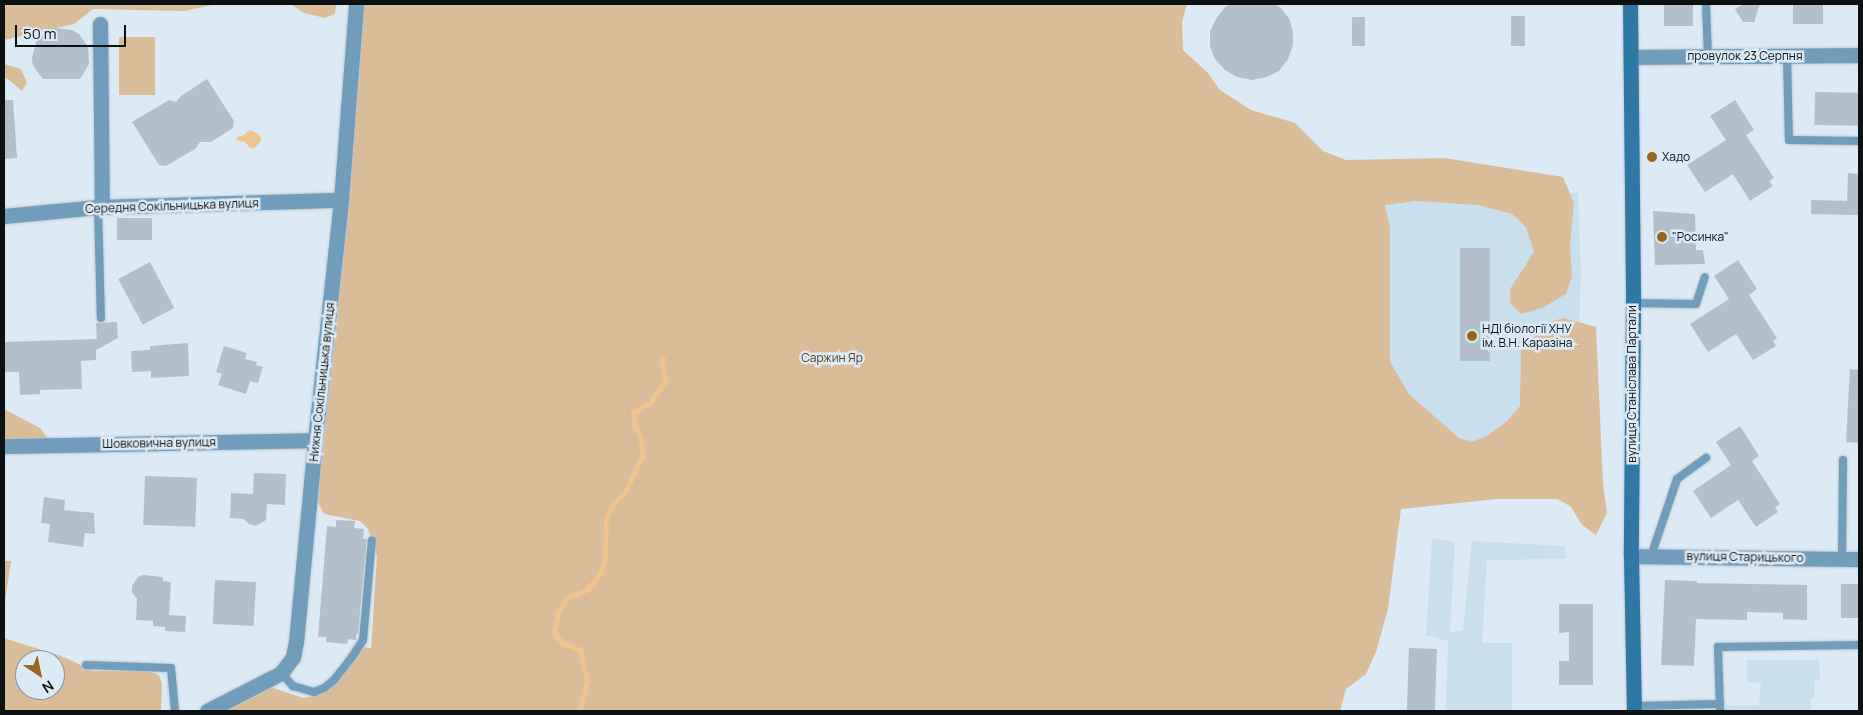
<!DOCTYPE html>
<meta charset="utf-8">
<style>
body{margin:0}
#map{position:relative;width:1863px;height:715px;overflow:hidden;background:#dceaf5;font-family:Manrope,sans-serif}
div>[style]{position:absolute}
.built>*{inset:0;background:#cadfee}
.green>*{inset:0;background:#dbbc98;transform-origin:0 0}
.water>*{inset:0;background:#f1c38c}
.stream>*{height:4.5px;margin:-2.25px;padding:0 2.25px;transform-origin:2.25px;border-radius:2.25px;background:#f1c38c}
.building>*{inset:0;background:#b3c0cb;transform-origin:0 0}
.roads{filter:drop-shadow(0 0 1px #bbc7d1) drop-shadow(0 0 1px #bbc7d1)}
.lane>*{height:8px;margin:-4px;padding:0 4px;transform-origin:4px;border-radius:4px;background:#719dbc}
.street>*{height:15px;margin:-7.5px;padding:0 7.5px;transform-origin:7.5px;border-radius:7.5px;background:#719dbc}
.secondary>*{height:15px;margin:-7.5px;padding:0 7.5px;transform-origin:7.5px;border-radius:7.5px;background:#2e78a5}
.dots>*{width:14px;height:14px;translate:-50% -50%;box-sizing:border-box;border:2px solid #dceaf5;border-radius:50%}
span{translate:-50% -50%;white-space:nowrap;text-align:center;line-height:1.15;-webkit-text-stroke:5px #dceaf5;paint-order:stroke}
.street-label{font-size:12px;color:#0c1114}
.poi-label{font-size:12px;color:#0c1114}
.left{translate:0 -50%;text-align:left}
.park-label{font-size:12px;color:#5c3d13}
.frame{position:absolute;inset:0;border:5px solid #0c1114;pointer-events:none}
.north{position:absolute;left:15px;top:650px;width:50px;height:50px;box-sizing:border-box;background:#dceaf5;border:1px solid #89939b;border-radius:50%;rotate:146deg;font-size:14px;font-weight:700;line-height:20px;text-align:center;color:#0c1114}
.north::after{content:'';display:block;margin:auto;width:18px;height:22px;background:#98651a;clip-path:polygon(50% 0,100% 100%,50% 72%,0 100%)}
.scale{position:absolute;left:15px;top:25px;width:111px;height:22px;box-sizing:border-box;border:2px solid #0c1114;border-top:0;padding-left:6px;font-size:15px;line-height:18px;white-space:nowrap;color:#0c1114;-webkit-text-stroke:4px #dceaf5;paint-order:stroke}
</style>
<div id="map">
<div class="built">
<i style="clip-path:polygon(1363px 185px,1578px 193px,1581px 273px,1574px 462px,1385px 491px)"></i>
<i style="clip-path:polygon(1432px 538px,1455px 542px,1450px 632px,1463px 631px,1472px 541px,1565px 546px,1566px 559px,1487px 560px,1482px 643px,1512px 643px,1512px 711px,1446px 711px,1448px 641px,1426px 635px)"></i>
<i style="clip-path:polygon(1747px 660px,1819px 660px,1820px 679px,1815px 680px,1814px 698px,1810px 699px,1811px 711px,1720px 711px,1720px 706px,1759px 705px,1761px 683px,1747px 682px)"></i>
</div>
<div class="green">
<i style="clip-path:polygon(4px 4px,216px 4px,184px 11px,93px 9px,74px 24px,4px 40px)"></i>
<i style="clip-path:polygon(291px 4px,336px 4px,335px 14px,325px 18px,304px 13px)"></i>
<i style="clip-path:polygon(354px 4px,1187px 4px,1182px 22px,1183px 50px,1208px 73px,1220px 90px,1251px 110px,1295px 123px,1323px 151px,1346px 160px,1444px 158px,1563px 177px,1574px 203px,1570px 245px,1572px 277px,1566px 294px,1542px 308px,1521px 314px,1510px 303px,1510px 289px,1534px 252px,1526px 227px,1512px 214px,1478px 205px,1416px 201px,1385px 205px,1390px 228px,1390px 362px,1409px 394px,1459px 438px,1471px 442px,1487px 436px,1507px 421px,1520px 406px,1521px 349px,1539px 325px,1564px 318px,1596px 327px,1603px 484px,1607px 513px,1596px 535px,1582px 525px,1571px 507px,1558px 499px,1497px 499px,1401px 509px,1388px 609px,1376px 652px,1366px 674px,1346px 689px,1340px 711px,217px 711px,268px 686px,303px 698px,314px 696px,325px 690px,361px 647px,371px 648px,377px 556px,368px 529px,360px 521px,324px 514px,317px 501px,342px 261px)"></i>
<i style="left:119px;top:37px;width:36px;height:58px"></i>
<i style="clip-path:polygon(4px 64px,21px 69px,27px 83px,22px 91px,8px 79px,4px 78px)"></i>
<i style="clip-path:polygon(4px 409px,40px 428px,49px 440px,4px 442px)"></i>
<i style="clip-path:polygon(4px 561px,11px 561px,4px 608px)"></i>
<i style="clip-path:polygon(evenodd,4px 638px,64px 657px,93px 671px,146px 670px,159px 675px,162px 684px,161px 711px,4px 711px,4px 638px,25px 660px,55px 660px,55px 690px,25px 690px,25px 660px)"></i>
</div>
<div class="water">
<i style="clip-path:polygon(250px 130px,258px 134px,262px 139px,255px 148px,250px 148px,245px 142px,236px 140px,237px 137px,244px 135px)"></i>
</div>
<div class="stream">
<i style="left:580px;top:711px;width:32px;rotate:-77deg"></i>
<i style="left:587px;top:680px;width:31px;rotate:-103deg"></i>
<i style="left:580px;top:650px;width:18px;rotate:-161deg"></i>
<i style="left:563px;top:644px;width:14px;rotate:-129deg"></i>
<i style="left:554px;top:633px;width:20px;rotate:-79deg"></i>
<i style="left:558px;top:613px;width:18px;rotate:-61deg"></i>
<i style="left:567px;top:597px;width:21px;rotate:-19deg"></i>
<i style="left:587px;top:590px;width:21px;rotate:-51deg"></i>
<i style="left:600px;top:574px;width:16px;rotate:-72deg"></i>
<i style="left:605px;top:559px;width:41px;rotate:-88.6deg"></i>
<i style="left:606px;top:518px;width:18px;rotate:-61deg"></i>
<i style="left:615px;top:502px;width:18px;rotate:-47deg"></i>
<i style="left:627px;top:489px;width:36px;rotate:-66deg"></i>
<i style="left:642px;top:456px;width:18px;rotate:-93deg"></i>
<i style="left:641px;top:438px;width:14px;rotate:-120deg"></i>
<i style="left:634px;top:426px;width:13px;rotate:-94deg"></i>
<i style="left:633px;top:413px;width:20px;rotate:-30deg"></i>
<i style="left:650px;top:403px;width:28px;rotate:-55deg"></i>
<i style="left:666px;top:380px;width:13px;rotate:-108deg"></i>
<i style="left:662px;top:368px;width:9px;rotate:-84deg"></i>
</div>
<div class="building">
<i style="clip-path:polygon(1232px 4px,1273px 4px,1280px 7px,1289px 18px,1293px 32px,1293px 45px,1288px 59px,1279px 71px,1267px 77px,1252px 80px,1237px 77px,1225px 70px,1215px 59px,1210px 46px,1210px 31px,1216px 19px,1225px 7px)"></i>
<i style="left:1664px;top:4px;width:29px;height:22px"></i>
<i style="clip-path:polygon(1744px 4px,1760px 4px,1754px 22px,1743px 22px,1735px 9px)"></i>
<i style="left:1793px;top:4px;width:30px;height:20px"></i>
<i style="left:1511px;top:16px;width:14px;height:30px"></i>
<i style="left:1352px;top:17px;width:13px;height:29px"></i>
<i style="clip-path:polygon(55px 28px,72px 30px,79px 34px,88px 47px,89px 64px,80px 79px,43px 79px,33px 66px,32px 58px,36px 42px,47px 31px)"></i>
<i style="clip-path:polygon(207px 79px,234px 121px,233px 128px,211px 142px,200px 142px,195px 149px,166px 166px,159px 165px,132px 122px,169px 100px,176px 102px,181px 96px)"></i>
<i style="left:1815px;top:92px;width:44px;height:33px;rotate:1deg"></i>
<i style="clip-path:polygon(4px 100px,13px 100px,17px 158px,4px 159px)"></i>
<i style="clip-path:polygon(1735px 100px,1754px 130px,1746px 135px,1774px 178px,1769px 181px,1773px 186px,1750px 201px,1733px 174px,1705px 192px,1687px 165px,1726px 140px,1710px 116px)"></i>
<i style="clip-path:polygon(1848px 173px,1859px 174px,1859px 215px,1811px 214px,1811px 200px,1847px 201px)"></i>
<i style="clip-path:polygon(1653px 211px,1695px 214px,1696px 250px,1703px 250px,1705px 264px,1655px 265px)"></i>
<i style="left:117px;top:218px;width:35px;height:22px"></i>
<i style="left:1460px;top:248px;width:30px;height:113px"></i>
<i style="clip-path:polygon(1738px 260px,1757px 289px,1749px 295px,1777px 338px,1773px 341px,1776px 346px,1753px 360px,1736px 334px,1708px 352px,1690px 324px,1729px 299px,1714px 276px)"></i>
<i style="left:150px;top:262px;width:52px;height:36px;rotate:62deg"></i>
<i style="clip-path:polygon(117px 322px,118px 338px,96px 350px,96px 360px,81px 361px,82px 389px,40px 390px,40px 394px,20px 395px,19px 372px,4px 372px,4px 342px,97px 339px,96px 323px)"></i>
<i style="clip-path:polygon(188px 343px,189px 376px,151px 378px,151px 371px,132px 372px,131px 351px,150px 350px,150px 346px)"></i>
<i style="clip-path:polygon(224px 346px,247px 353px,245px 359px,257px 362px,256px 365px,263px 367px,258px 383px,250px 381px,246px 394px,218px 385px,222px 374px,216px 372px)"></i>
<i style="clip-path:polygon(1850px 369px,1859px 370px,1859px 443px,1846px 442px)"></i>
<i style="clip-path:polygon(1740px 426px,1759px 456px,1752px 461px,1780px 504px,1775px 507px,1778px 512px,1756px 527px,1738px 500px,1711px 518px,1693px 491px,1731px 465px,1716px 442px)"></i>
<i style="clip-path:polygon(254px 473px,286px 474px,285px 505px,267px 504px,266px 520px,256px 526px,249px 524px,244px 519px,230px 518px,231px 493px,253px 494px)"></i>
<i style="left:145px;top:476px;width:52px;height:49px;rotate:2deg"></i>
<i style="clip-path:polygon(44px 497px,65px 500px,64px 510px,94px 513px,95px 534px,85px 533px,83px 547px,48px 542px,50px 524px,41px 523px)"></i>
<i style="clip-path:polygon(336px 520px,355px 521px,354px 528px,364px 529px,363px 539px,367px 539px,358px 634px,356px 634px,356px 640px,348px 639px,347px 644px,326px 642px,326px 637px,318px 637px,327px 526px,336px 527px)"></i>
<i style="clip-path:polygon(143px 575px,163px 577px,163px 581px,171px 582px,169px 615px,186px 616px,185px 632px,165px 631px,165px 627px,153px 626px,153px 621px,136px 620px,137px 599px,132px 592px,132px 586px,138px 577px)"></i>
<i style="left:215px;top:580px;width:41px;height:44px;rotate:3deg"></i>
<i style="clip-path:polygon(1665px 580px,1697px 581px,1697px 583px,1807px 585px,1807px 620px,1783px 619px,1783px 613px,1747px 612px,1747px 620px,1696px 619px,1694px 666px,1661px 665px)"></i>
<i style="left:1841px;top:584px;width:18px;height:34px"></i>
<i style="clip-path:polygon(1559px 604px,1593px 604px,1593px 685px,1559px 685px,1559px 661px,1569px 661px,1569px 632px,1559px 633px)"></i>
<i style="left:1409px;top:648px;width:28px;height:63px;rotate:2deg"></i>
</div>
<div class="roads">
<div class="lane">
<i style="left:1706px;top:4px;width:52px;rotate:87.8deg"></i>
<i style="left:1787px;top:55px;width:85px;rotate:88.7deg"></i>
<i style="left:1789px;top:140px;width:70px;rotate:0.8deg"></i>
<i style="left:98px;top:207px;width:111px;rotate:88.5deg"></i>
<i style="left:1633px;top:303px;width:63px;rotate:0.9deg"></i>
<i style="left:1696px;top:304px;width:28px;rotate:-72deg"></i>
<i style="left:1651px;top:556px;width:81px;rotate:-71.3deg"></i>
<i style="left:1677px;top:479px;width:36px;rotate:-36deg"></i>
<i style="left:1842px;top:558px;width:98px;rotate:-89.4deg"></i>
<i style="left:86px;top:665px;width:85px;rotate:2deg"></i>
<i style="left:171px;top:668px;width:43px;rotate:84.7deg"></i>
<i style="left:281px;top:673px;width:18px;rotate:47deg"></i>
<i style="left:293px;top:686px;width:22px;rotate:16deg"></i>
<i style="left:314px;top:692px;width:11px;rotate:-22deg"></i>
<i style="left:324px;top:688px;width:13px;rotate:-39deg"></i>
<i style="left:334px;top:680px;width:29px;rotate:-52deg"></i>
<i style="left:352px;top:657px;width:20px;rotate:-57deg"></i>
<i style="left:363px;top:640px;width:100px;rotate:-84.9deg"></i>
<i style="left:1634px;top:706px;width:86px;rotate:-1.3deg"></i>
<i style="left:1720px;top:711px;width:64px;rotate:-91.8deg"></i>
<i style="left:1718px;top:647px;width:141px;rotate:-0.8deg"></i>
</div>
<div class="street">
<i style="left:100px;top:24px;width:183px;rotate:89.4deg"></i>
<i style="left:1632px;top:57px;width:227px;rotate:-0.5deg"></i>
<i style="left:4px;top:216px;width:94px;rotate:-5.5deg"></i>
<i style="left:98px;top:207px;width:243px;rotate:-1.7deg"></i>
<i style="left:4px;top:446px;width:311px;rotate:-1.1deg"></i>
<i style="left:1631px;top:556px;width:228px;rotate:0.8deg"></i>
<i style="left:207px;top:711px;width:83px;rotate:-27.2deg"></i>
<i style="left:281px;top:673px;width:20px;rotate:-53deg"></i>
<i style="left:293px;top:657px;width:15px;rotate:-79deg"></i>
<i style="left:296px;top:642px;width:203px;rotate:-84.6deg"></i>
<i style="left:315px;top:440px;width:241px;rotate:-83.8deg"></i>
<i style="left:341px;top:200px;width:197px;rotate:-85.6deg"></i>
</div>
<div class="secondary">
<i style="left:1630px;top:4px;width:299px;rotate:89.4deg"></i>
<i style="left:1633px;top:303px;width:253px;rotate:90.5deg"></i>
<i style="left:1631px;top:556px;width:155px;rotate:88.9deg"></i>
</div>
</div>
<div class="dots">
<i style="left:1652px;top:157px;background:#98651a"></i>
<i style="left:1662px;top:237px;background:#98651a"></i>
<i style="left:1472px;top:336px;background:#98651a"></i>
</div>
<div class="street-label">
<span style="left:1745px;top:56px">провулок 23 Серпня</span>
<span style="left:172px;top:206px;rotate:-2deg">Середня Сокільницька вулиця</span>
<span style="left:322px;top:382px;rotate:-84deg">Нижня Сокільницька вулиця</span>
<span style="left:1632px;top:384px;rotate:-90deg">вулиця Станіслава Партали</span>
<span style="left:159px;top:443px;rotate:-1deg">Шовковична вулиця</span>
<span style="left:1745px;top:557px;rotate:1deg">вулиця Старицького</span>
</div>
<div class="poi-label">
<span class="left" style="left:1662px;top:157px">Хадо</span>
<span class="left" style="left:1672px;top:237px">"Росинка"</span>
<span class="left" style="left:1482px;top:336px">НДІ біології ХНУ<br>ім. В.Н. Каразіна</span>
</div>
<div class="park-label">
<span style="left:832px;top:358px">Саржин Яр</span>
</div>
<div class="frame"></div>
<div class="north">N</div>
<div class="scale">50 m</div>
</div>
